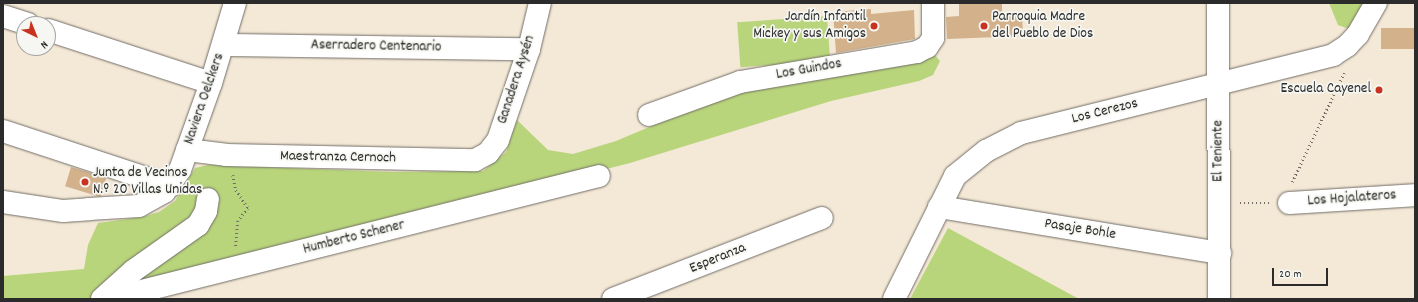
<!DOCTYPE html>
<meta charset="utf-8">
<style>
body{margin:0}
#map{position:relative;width:1418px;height:302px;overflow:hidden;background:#f4e8d6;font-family:Dekko,sans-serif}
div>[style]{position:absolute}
.green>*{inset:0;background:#b8d57b;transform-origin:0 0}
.building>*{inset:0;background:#d3b18b;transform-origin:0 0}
.path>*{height:2.5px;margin-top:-1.25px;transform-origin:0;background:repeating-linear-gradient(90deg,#716d67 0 1px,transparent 0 4px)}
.roads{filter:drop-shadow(0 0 1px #716d67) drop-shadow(0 0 1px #716d67)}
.minor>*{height:22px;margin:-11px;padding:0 11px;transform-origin:11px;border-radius:11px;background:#fff}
.major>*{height:22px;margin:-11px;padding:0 11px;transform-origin:11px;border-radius:11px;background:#fff}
.dots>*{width:11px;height:11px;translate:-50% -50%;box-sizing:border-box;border:2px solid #f6f6f2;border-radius:50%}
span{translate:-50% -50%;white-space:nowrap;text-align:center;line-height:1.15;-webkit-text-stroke:3.5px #f6f6f2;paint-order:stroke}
.poi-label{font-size:15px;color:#2b2b2b}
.right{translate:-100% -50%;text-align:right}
.left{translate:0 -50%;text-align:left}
.street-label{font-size:15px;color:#2b2b2b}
.frame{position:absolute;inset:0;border:4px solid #2b2b2b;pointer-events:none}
.north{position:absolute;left:16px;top:16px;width:40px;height:40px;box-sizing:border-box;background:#f6f6f2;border:1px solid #a5a5a2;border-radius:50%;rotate:137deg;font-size:11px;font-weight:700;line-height:16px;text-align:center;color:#2b2b2b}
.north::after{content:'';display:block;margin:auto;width:14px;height:18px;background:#c8321e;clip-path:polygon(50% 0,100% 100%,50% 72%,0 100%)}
.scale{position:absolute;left:1272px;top:268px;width:56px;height:18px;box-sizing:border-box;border:2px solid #2b2b2b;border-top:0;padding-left:5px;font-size:12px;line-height:14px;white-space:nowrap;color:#2b2b2b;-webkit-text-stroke:3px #f6f6f2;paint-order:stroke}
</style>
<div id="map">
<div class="green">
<i style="clip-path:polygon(1329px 3px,1366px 3px,1349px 29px,1338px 25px)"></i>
<i style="left:827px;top:16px;width:45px;height:90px;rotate:86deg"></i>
<i style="clip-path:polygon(934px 54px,940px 61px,933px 75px,919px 81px,831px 101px,630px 163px,90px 299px,3px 299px,3px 276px,84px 269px,88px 245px,98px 223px,142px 217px,159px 212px,175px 201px,195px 168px,208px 165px,393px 172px,483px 171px,506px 152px,517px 120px,548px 150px,573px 154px,616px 141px,742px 88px)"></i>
<i style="clip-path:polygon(948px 228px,1079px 299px,910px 299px)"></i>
</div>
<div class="building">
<i style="clip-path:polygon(959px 3px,1002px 3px,1002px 13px,1022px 13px,1023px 36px,947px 39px,946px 17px,959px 16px)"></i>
<i style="clip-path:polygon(871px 9px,871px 14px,914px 10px,915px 39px,836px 53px,833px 12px)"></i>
<i style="left:1415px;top:28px;width:21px;height:34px;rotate:90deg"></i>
<i style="left:71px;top:167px;width:37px;height:20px;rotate:17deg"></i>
</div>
<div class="path">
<i style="left:233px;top:175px;width:15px;rotate:79deg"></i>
<i style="left:236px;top:190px;width:22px;rotate:56deg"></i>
<i style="left:248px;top:208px;width:16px;rotate:128deg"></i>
<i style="left:238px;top:221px;width:25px;rotate:95deg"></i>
<i style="left:1292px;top:182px;width:121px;rotate:-64.5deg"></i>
<i style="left:1240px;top:203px;width:29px"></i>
</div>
<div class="roads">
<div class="minor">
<i style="left:3px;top:16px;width:26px;rotate:18deg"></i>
<i style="left:48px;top:30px;width:171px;rotate:18deg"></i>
<i style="left:224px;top:45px;width:305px;rotate:0.8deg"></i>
<i style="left:649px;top:115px;width:97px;rotate:-19.9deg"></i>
<i style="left:740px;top:82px;width:180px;rotate:-9.6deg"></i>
<i style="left:917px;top:52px;width:11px;rotate:-27deg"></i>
<i style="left:927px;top:47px;width:11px;rotate:-56deg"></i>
<i style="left:933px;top:38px;width:35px;rotate:-90deg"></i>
<i style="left:3px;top:131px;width:176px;rotate:18.2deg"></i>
<i style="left:187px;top:150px;width:39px;rotate:7deg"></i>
<i style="left:226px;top:155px;width:249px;rotate:1.2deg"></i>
<i style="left:475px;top:160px;width:15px;rotate:-28deg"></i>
<i style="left:488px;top:153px;width:16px;rotate:-52deg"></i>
<i style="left:498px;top:140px;width:96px;rotate:-71.2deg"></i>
<i style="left:529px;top:49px;width:47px;rotate:-76.6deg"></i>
<i style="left:3px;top:202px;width:61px;rotate:8.5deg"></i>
<i style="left:63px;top:211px;width:26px;rotate:-4deg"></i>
<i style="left:89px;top:209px;width:50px;rotate:-3.4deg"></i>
<i style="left:139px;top:206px;width:29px;rotate:-29deg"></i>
<i style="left:164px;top:192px;width:27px;rotate:-54deg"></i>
<i style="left:180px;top:170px;width:92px;rotate:-70.4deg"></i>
<i style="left:211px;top:83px;width:84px;rotate:-73.3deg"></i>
<i style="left:1289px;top:203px;width:126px;rotate:-3.6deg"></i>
<i style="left:939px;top:207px;width:285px;rotate:9.3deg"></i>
<i style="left:102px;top:299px;width:42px;rotate:-42.1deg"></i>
<i style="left:133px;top:271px;width:80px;rotate:-35.3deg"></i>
<i style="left:198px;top:225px;width:16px;rotate:-60deg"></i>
<i style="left:206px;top:211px;width:12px;rotate:-81deg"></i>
<i style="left:110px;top:299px;width:504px;rotate:-14.12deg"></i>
<i style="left:613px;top:299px;width:224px;rotate:-21.2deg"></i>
<i style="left:894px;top:299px;width:137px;rotate:-63.6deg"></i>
<i style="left:955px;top:176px;width:40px;rotate:-39deg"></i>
<i style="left:986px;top:151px;width:39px;rotate:-27deg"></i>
<i style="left:1021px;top:133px;width:322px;rotate:-14deg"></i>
<i style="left:1333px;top:55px;width:17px;rotate:-33deg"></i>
<i style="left:1347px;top:46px;width:16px;rotate:-47deg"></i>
<i style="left:1358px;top:34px;width:36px;rotate:-60deg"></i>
</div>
<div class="major">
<i style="left:1218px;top:3px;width:296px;rotate:89.8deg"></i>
</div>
</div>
<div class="dots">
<i style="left:874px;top:26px;background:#c8321e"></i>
<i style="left:984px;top:26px;background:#c8321e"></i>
<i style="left:1379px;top:90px;background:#c8321e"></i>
<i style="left:85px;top:182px;background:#c8321e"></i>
</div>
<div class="poi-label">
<span class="right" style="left:866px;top:26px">Jardín Infantil<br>Mickey y sus Amigos</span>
<span class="left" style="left:992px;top:26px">Parroquia Madre<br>del Pueblo de Dios</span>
<span class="right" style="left:1371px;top:90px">Escuela Cayenel</span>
<span class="left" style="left:93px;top:182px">Junta de Vecinos<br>N.º 20 Villas Unidas</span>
</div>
<div class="street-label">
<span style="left:376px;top:47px;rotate:1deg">Aserradero Centenario</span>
<span style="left:809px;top:70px;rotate:-10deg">Los Guindos</span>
<span style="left:517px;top:80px;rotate:-72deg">Ganadera Aysén</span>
<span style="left:205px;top:99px;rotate:-71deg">Naviera Oelckers</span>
<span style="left:1105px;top:112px;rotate:-14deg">Los Cerezos</span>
<span style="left:1219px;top:151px;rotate:-90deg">El Teniente</span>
<span style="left:338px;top:158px;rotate:1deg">Maestranza Cernoch</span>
<span style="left:1352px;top:199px;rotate:-4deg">Los Hojalateros</span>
<span style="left:1080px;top:230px;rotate:9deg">Pasaje Bohle</span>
<span style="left:354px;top:238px;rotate:-14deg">Humberto Schener</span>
<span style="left:718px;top:259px;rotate:-22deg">Esperanza</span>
</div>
<div class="frame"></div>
<div class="north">N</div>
<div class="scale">20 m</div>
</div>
